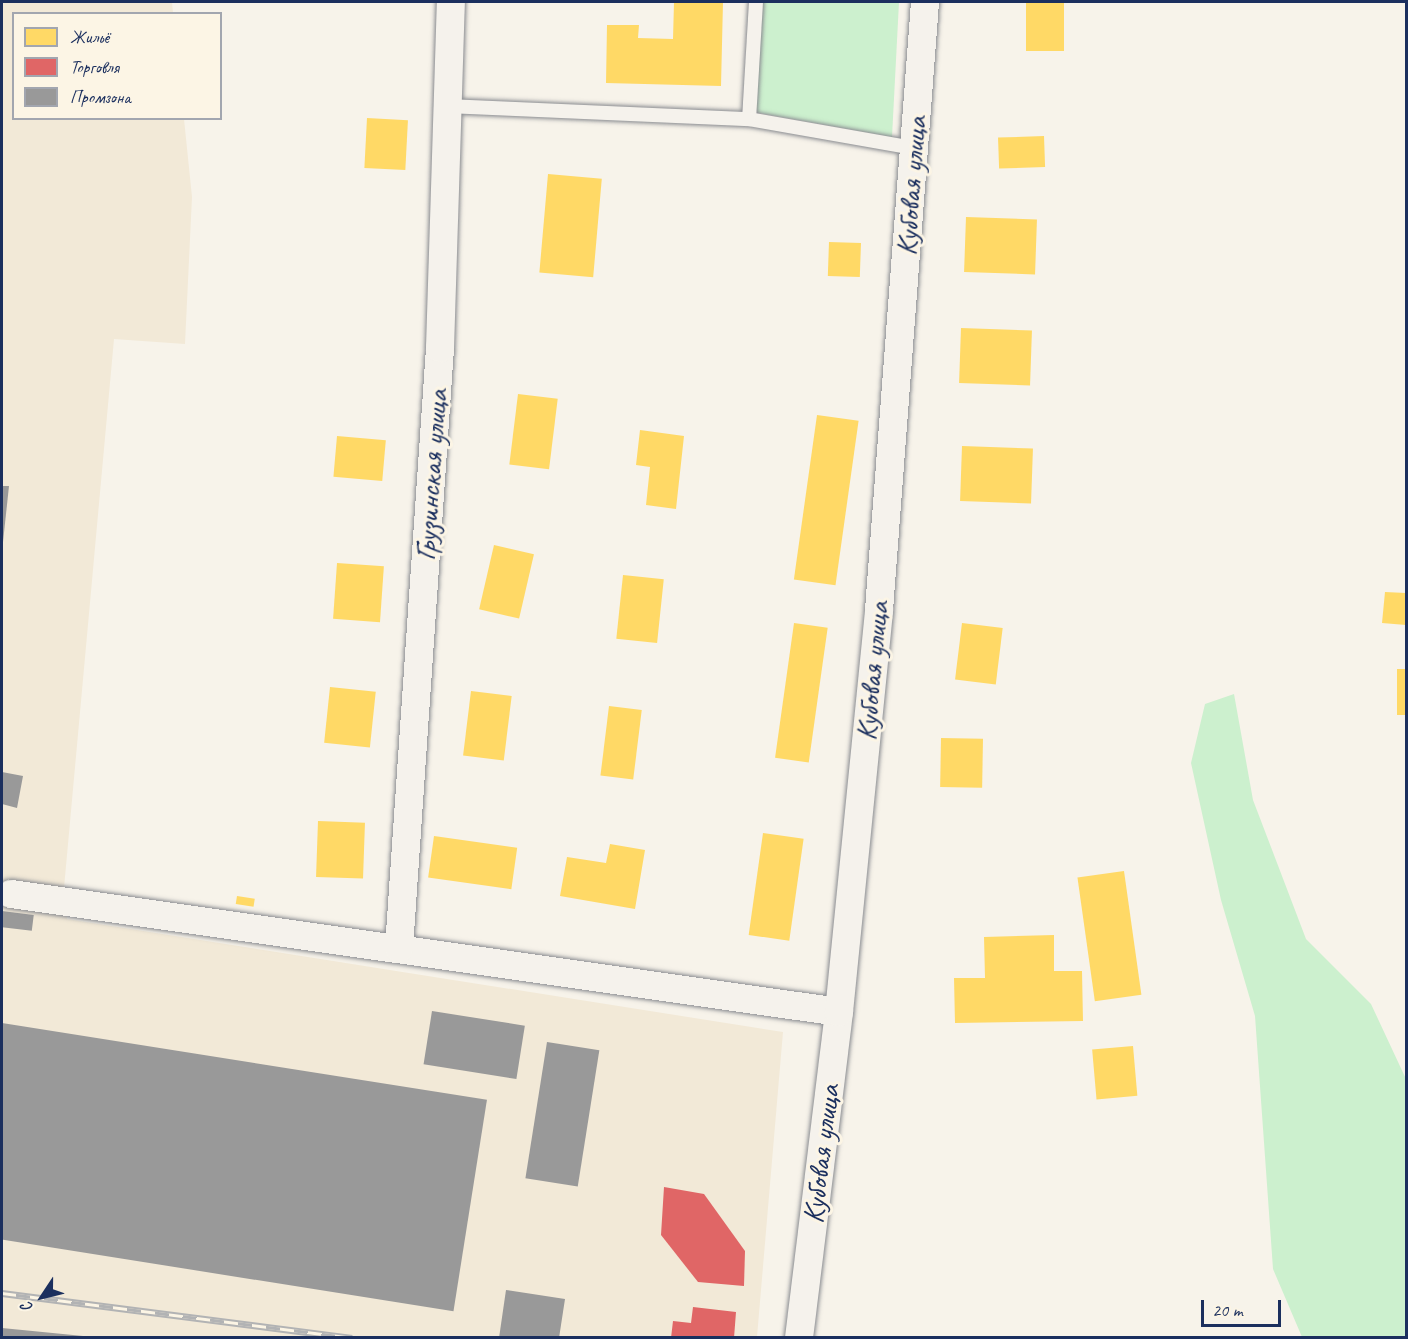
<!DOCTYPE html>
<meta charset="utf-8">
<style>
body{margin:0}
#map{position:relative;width:1408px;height:1339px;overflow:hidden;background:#f7f3ea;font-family:Caveat,sans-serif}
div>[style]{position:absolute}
.built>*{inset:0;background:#f2e9d7}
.green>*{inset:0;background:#ccf0ce}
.homes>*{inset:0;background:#ffd966;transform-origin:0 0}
.shops>*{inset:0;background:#e06666}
.industry>*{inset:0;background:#999;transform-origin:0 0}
.roads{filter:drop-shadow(0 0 2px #8a8c91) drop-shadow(0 0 2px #8a8c91)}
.lane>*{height:14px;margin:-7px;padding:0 7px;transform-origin:7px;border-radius:7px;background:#f5f2ec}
.street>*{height:28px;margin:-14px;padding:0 14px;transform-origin:14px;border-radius:14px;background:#f5f2ec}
.rail>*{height:7px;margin-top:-3.5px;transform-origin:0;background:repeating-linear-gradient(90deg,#fcf5e5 0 14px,#b2b3b4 0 28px);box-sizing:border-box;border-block:2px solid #b2b3b4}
span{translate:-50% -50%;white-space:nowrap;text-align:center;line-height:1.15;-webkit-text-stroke:6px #fcf5e5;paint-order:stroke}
.street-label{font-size:30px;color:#1b2f5e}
.frame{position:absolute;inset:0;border:3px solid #1b2f5e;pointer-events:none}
.legend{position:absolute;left:12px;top:12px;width:210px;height:108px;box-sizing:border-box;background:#fcf5e5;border:2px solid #a2a6af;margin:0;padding:8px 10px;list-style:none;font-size:18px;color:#1b2f5e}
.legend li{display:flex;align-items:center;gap:12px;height:30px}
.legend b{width:30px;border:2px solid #a2a6af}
.north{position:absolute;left:12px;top:1267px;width:60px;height:60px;-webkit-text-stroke:4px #fcf5e5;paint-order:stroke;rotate:235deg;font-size:16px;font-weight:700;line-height:24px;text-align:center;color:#1b2f5e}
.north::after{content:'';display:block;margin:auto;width:21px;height:27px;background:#1b2f5e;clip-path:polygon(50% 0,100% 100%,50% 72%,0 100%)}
.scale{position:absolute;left:1201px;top:1300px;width:80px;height:27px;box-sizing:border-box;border:3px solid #1b2f5e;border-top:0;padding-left:8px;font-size:18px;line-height:21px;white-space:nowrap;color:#1b2f5e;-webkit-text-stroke:4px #fcf5e5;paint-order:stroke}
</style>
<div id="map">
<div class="built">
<i style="clip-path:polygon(2px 2px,172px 2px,173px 13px,14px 14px,14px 118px,184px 119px,192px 197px,185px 344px,114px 339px,64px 888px,67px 919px,783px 1032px,757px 1337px,2px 1338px)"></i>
</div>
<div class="green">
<i style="clip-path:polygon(752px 2px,899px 2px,892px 137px,743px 110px)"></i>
<i style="clip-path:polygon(1234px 694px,1253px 800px,1306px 939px,1371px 1004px,1406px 1079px,1406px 1337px,1302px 1337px,1273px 1269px,1255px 1016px,1221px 900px,1191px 763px,1205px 704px)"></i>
</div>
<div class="homes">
<i style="clip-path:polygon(674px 2px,723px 2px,721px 86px,606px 83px,607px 25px,639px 25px,638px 38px,673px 39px)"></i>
<i style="left:1026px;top:2px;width:38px;height:49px"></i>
<i style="left:367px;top:118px;width:41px;height:50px;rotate:3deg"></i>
<i style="left:1044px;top:136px;width:31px;height:46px;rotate:88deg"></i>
<i style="left:548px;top:174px;width:54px;height:99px;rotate:5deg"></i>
<i style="left:966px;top:217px;width:71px;height:55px;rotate:2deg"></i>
<i style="left:829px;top:242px;width:32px;height:34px;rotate:2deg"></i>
<i style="left:961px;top:328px;width:71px;height:55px;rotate:2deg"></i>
<i style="left:518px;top:394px;width:40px;height:71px;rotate:7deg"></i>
<i style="left:817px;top:415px;width:42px;height:166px;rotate:8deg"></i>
<i style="clip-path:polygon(640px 430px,684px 436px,676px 509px,646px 505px,650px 467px,636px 465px)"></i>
<i style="left:337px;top:436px;width:49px;height:41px;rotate:5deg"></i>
<i style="left:962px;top:446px;width:71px;height:55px;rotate:2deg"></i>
<i style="left:494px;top:545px;width:41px;height:66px;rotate:13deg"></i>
<i style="left:337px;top:563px;width:47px;height:56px;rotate:4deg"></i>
<i style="left:623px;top:575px;width:41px;height:64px;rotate:6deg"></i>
<i style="clip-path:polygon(1385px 592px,1406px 593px,1406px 625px,1382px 623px)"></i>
<i style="left:794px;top:623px;width:34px;height:136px;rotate:8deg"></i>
<i style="left:962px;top:623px;width:41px;height:57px;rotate:7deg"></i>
<i style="left:1397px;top:669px;width:9px;height:46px"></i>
<i style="left:330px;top:687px;width:46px;height:56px;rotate:6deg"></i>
<i style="left:471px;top:691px;width:41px;height:65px;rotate:7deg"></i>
<i style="left:609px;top:706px;width:33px;height:70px;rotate:7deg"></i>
<i style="left:941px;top:738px;width:42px;height:49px;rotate:1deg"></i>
<i style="left:318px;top:821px;width:47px;height:56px;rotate:2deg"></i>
<i style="left:763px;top:833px;width:41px;height:103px;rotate:8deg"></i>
<i style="left:434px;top:836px;width:84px;height:42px;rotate:8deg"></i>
<i style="clip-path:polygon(610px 844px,645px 850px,635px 909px,560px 896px,567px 857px,606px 863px)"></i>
<i style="left:1124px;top:871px;width:125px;height:47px;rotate:82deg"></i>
<i style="left:237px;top:896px;width:18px;height:8px;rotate:9deg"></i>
<i style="clip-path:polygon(1054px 935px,1054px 971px,1082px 971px,1083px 1021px,955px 1023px,954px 978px,985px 978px,984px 937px)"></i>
<i style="left:1133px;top:1046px;width:50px;height:41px;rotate:85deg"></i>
</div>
<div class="shops">
<i style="clip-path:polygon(664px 1187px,704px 1194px,745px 1251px,744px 1286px,698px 1282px,661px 1235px)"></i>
<i style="clip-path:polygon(693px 1307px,736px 1312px,734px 1338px,671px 1338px,673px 1321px,691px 1323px)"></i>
</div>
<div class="industry">
<i style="clip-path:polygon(2px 486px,9px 486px,3px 542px,2px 542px)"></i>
<i style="clip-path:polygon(2px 772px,23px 776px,17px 808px,2px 804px)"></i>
<i style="left:2px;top:911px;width:32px;height:16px;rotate:7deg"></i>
<i style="left:432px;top:1011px;width:94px;height:54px;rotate:9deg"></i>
<i style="left:2px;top:1023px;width:491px;height:214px;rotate:9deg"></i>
<i style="left:547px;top:1042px;width:53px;height:138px;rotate:9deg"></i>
<i style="clip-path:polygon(506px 1290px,565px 1299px,559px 1338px,499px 1338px)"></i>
<i style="clip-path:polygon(2px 1328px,83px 1336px,83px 1338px,2px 1338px)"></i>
</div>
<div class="roads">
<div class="lane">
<i style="left:756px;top:2px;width:117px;rotate:93.4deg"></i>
<i style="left:749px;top:119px;width:168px;rotate:10deg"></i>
<i style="left:448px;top:106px;width:301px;rotate:2.5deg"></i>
</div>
<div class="street">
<i style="left:11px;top:894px;width:836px;rotate:8.11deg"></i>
<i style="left:399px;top:948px;width:601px;rotate:-86.09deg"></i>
<i style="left:440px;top:348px;width:346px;rotate:-88.2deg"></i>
<i style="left:799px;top:1338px;width:328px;rotate:-83deg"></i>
<i style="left:839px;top:1012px;width:404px;rotate:-84.3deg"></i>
<i style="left:879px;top:610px;width:610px;rotate:-85.67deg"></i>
</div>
</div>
<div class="rail">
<i style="left:2px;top:1293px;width:353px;rotate:7.3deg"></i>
</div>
<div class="street-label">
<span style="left:911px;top:186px;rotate:-86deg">Кубовая улица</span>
<span style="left:431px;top:475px;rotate:-86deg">Грузинская улица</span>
<span style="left:872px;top:671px;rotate:-85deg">Кубовая улица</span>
<span style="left:821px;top:1154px;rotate:-83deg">Кубовая улица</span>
</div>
<div class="frame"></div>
<ul class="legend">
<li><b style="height:16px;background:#ffd966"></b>Жильё</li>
<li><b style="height:16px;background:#e06666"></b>Торговля</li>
<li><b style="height:16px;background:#999"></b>Промзона</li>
</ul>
<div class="north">С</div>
<div class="scale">20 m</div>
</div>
